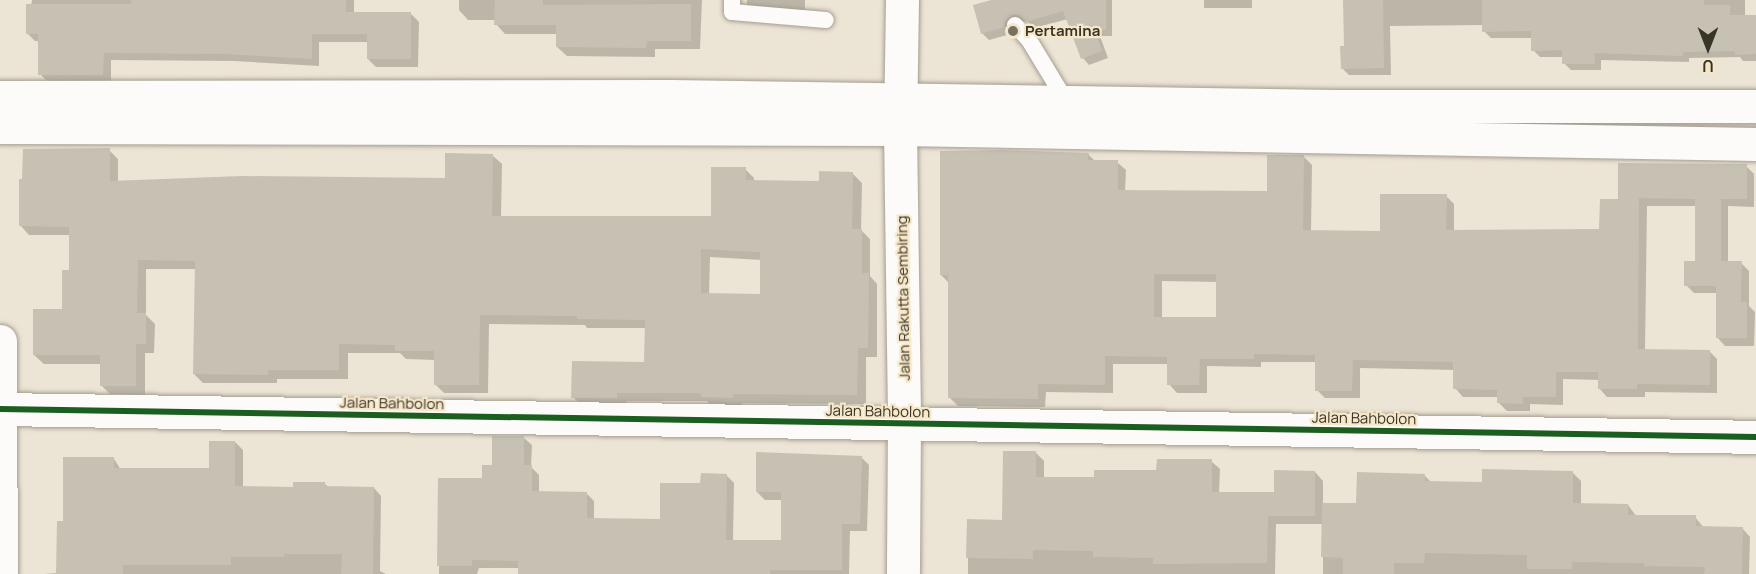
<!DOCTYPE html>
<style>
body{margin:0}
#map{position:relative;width:1756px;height:574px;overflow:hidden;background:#ece4d4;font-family:Manrope,sans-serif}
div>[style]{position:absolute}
.shadow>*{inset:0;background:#0003;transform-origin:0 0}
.building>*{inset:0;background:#c7c1b4}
.roads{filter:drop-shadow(0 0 2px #a49e91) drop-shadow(0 0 2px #a49e91)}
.lane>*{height:16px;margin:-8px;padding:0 8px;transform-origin:8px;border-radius:8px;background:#fcfbf9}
.street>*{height:33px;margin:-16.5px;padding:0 16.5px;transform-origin:16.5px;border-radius:16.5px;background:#fcfbf9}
.secondary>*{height:33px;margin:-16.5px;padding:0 16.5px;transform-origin:16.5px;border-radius:16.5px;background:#fcfbf9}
.highway>*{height:33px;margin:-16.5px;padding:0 16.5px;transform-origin:16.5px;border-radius:16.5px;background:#fcfbf9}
.cycleway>*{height:6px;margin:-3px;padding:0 3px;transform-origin:3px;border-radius:3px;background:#1b5e20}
.dots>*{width:16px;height:16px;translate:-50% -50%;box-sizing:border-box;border:3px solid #f6e7c9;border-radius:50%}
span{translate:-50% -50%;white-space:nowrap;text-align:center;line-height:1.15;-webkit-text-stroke:4.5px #f6e7c9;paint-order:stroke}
.poi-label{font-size:15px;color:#393428;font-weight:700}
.left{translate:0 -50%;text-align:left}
.street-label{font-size:15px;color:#393428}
.north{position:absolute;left:1678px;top:18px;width:60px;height:60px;-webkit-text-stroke:4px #f6e7c9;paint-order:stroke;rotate:180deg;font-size:16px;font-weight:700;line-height:24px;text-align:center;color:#393428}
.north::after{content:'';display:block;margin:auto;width:21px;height:27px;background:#393428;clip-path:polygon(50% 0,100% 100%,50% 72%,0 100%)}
</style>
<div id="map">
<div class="shadow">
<i style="clip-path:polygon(32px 0,354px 0,354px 14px,411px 14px,419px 22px,418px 67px,376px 67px,368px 59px,369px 42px,319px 42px,319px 66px,234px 61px,111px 60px,111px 83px,48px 82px,40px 74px,40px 41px,35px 41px,27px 33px)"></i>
<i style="clip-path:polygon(459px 0,702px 0,700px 49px,655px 49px,655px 57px,567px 56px,557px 47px,557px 34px,505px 34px,496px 24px,496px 20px,468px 20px,459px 10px)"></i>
<i style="left:747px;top:0;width:58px;height:10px"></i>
<i style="clip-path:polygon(997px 0,1112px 0,1112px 36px,1100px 36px,1108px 58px,1089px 65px,1083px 58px,1068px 19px,1034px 28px,1027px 21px,1019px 21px,1011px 28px,1011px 34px,989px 40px,982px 33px)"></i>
<i style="left:1204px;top:0;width:48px;height:8px"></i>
<i style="clip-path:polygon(1345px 0,1745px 0,1745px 16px,1756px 16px,1756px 61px,1743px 61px,1740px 57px,1689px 58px,1689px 62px,1601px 60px,1601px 70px,1571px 70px,1564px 63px,1564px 57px,1540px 57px,1533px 50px,1532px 38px,1491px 38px,1484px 31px,1483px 25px,1390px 26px,1391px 75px,1349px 75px,1342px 68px,1346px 47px)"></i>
<i style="clip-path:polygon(evenodd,109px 150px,118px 159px,118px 182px,446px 179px,492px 155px,502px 164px,501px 217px,712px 217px,745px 169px,754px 178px,754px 182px,821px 183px,852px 173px,862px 183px,861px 230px,870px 239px,870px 276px,877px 284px,877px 357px,866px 357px,866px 404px,742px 403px,742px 406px,711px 406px,707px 401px,626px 401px,626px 407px,582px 406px,573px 397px,646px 364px,646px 328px,587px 328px,585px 325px,489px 324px,488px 393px,444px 393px,435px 384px,435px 360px,406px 359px,400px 353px,348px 353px,348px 379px,277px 379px,277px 383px,203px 383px,194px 374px,196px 269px,146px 269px,146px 315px,155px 324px,154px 353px,145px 353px,145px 395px,110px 394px,101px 385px,101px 364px,44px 364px,34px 355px,63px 310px,70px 272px,71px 235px,29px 235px,20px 225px,109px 150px,710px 257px,762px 260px,761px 296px,709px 295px,710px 257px)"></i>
<i style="clip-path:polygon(evenodd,1088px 154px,1095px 161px,1117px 162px,1126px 170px,1125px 192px,1269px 192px,1304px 157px,1312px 165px,1311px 232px,1381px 233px,1446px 196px,1454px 204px,1454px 231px,1601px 231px,1619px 201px,1746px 166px,1754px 174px,1754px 207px,1728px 206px,1728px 263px,1741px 263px,1749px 271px,1749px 306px,1755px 312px,1754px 346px,1725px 346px,1717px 337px,1718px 293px,1694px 293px,1686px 285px,1696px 262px,1696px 206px,1647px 206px,1645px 351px,1709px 351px,1717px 359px,1717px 393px,1645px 392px,1645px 397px,1607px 397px,1599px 388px,1599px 380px,1563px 379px,1563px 405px,1530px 404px,1530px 411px,1507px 411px,1499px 403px,1499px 397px,1463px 397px,1455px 388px,1455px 370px,1360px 368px,1360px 398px,1325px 398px,1317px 390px,1317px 362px,1261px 362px,1261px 367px,1207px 366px,1207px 393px,1177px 393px,1169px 384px,1169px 364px,1113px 364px,1113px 393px,1046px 392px,1045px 407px,958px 406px,949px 397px,949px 283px,941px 275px,1088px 154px,1162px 281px,1218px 282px,1217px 319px,1162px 318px,1162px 281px)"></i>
<i style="clip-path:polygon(524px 438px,532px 445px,531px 467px,539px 475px,539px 493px,586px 493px,594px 501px,594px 519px,661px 520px,702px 485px,726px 475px,734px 483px,733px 541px,783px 542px,783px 500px,765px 500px,757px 492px,861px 457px,869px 465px,867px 531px,850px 531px,849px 574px,519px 574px,519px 568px,479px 568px,477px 574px,439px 574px,440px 479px,484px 479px)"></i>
<i style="clip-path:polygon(235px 442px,243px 450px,243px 488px,295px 489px,325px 484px,328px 487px,374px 488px,381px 496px,380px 571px,386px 574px,44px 574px,58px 573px,64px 522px,114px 459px,121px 470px,211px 470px)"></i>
<i style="clip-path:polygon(1036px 453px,1044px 461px,1044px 478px,1096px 479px,1158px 471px,1211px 461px,1220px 469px,1219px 493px,1275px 494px,1315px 472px,1323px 481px,1323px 505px,1358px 505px,1425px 476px,1432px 483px,1483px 484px,1573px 473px,1581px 481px,1581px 505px,1628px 505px,1636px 516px,1695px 517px,1704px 528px,1742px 528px,1750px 537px,1749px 574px,1323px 574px,1323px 524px,1276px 524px,1275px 574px,968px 574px,968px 521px,1004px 521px)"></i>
</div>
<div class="building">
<i style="clip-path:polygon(131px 0,346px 0,346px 12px,411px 12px,411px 59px,367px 59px,367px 34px,312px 34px,312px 59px,225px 54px,104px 53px,103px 75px,38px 75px,38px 34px,26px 34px,26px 4px,131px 4px)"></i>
<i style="clip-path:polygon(495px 0,543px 0,543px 5px,691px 4px,691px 41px,647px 41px,646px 48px,556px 47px,556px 25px,494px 25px)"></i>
<i style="clip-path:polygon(991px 0,1106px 0,1106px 30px,1094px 30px,1102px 51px,1081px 59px,1063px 11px,1026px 22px,1019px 15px,1012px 15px,1005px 21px,1005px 27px,981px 34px,973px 5px)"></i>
<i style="clip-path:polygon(1343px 0,1383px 0,1384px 68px,1341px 69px,1340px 46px,1344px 46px)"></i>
<i style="clip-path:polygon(1482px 0,1704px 0,1704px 5px,1730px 5px,1730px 15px,1756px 15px,1756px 54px,1735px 55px,1735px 51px,1683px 52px,1683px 56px,1594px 53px,1595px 64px,1562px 64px,1562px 50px,1531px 51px,1531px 31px,1482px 32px)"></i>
<i style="clip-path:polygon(evenodd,110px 148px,110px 181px,242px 176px,445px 178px,445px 153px,493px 154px,492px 216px,711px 216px,711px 167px,746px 167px,746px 180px,819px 181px,819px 171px,853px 172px,852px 229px,862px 229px,862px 273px,869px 273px,868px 348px,858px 348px,857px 395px,733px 394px,733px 398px,701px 397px,701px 393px,617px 393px,617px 398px,571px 398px,572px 361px,644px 362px,645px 320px,577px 319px,577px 316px,480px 315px,479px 385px,434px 385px,434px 351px,395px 351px,395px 345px,339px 344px,339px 370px,268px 370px,268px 375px,193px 374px,195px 261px,138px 260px,137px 313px,146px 313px,146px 344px,136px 344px,136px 386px,100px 386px,100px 355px,33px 355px,33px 309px,62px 309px,62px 270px,69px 270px,69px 227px,19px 226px,19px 179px,22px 179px,23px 149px,110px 148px,701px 249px,760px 252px,760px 294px,701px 293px,701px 249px)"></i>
<i style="clip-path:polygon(evenodd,1002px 150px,1089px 153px,1088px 160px,1118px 160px,1118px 190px,1267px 191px,1267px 155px,1304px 155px,1303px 230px,1380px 231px,1380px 194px,1447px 194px,1446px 230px,1599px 229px,1600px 199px,1618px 199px,1618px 163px,1747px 164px,1747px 199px,1721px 199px,1721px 261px,1742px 261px,1741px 302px,1747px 302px,1747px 338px,1716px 338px,1716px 286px,1684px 286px,1684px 261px,1695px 261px,1695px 199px,1639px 198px,1638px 349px,1710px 350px,1710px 385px,1637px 384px,1637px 389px,1598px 389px,1598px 372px,1556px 372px,1556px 397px,1523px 397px,1523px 404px,1497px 403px,1497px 390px,1453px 389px,1453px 362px,1353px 360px,1352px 391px,1315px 391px,1315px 355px,1254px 354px,1254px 359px,1200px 359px,1199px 385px,1167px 385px,1167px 357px,1105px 356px,1105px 385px,1038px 384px,1038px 399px,948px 398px,948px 275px,940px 275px,940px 151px,1002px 150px,1154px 274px,1216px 274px,1216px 317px,1154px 317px,1154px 274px)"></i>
<i style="clip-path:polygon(492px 436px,524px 436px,524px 465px,532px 465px,532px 491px,587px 492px,587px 518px,660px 519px,660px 483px,700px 483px,701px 473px,727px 474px,726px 540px,781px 540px,781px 492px,756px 492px,756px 452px,862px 456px,860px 524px,842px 524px,842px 570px,770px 570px,770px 574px,518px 574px,518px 561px,472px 560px,472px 566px,437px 566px,438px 478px,482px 478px,482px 465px,492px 465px)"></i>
<i style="clip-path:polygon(209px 441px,235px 441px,235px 486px,293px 487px,293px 482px,325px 482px,325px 486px,374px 487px,373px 574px,341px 574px,342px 554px,284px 554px,284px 557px,231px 557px,231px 565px,123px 565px,123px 574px,56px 574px,57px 521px,63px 521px,63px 457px,114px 457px,114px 468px,209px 468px)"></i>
<i style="clip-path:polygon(1003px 451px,1036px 451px,1036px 477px,1094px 477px,1094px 470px,1156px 470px,1157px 459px,1212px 459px,1212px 492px,1274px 492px,1274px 470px,1315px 471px,1315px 516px,1268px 516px,1267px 563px,1153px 564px,1153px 558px,1093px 557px,1093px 551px,1033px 550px,1033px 559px,966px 558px,967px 519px,1002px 520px)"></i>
<i style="clip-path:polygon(1482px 469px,1573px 471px,1573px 503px,1628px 504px,1628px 515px,1696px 515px,1696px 526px,1743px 527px,1742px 574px,1704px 574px,1705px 567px,1644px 566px,1644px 563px,1572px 562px,1572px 569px,1527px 569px,1527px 555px,1425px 553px,1424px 563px,1394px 563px,1394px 574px,1343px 574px,1343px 558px,1321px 557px,1322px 503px,1356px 503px,1357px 472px,1425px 474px,1425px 481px,1482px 482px)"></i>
</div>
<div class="roads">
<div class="lane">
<i style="left:732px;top:0;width:12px;rotate:90deg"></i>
<i style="left:732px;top:12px;width:94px;rotate:4.9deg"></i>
<i style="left:1015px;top:25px;width:21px;rotate:47deg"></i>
<i style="left:1029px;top:40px;width:71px;rotate:58.8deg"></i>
</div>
<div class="street">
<i style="left:0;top:409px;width:1756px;rotate:0.91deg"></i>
</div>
<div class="secondary">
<i style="left:902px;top:0;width:129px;rotate:90.9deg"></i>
<i style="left:900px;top:129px;width:294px;rotate:89.2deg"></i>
<i style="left:904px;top:423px;width:151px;rotate:90.4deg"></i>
<i style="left:0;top:341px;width:233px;rotate:89.8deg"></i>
</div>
<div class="highway">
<i style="left:0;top:97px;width:671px;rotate:-0.09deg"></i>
<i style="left:671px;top:96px;width:663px;rotate:0.86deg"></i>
<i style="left:1334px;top:106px;width:422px"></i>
<i style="left:0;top:127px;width:900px;rotate:0.13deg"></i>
<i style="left:900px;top:129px;width:856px;rotate:1deg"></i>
</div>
</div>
<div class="cycleway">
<i style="left:0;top:409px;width:1756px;rotate:0.91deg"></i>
</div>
<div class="dots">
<i style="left:1013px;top:31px;background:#787264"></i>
</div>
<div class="poi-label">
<span class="left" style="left:1025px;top:31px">Pertamina</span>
</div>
<div class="street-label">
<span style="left:903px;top:298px;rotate:-91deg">Jalan Rakutta Sembiring</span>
<span style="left:392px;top:403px;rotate:1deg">Jalan Bahbolon</span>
<span style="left:878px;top:411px;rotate:1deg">Jalan Bahbolon</span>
<span style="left:1364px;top:418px;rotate:1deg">Jalan Bahbolon</span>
</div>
<div class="north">U</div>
</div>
